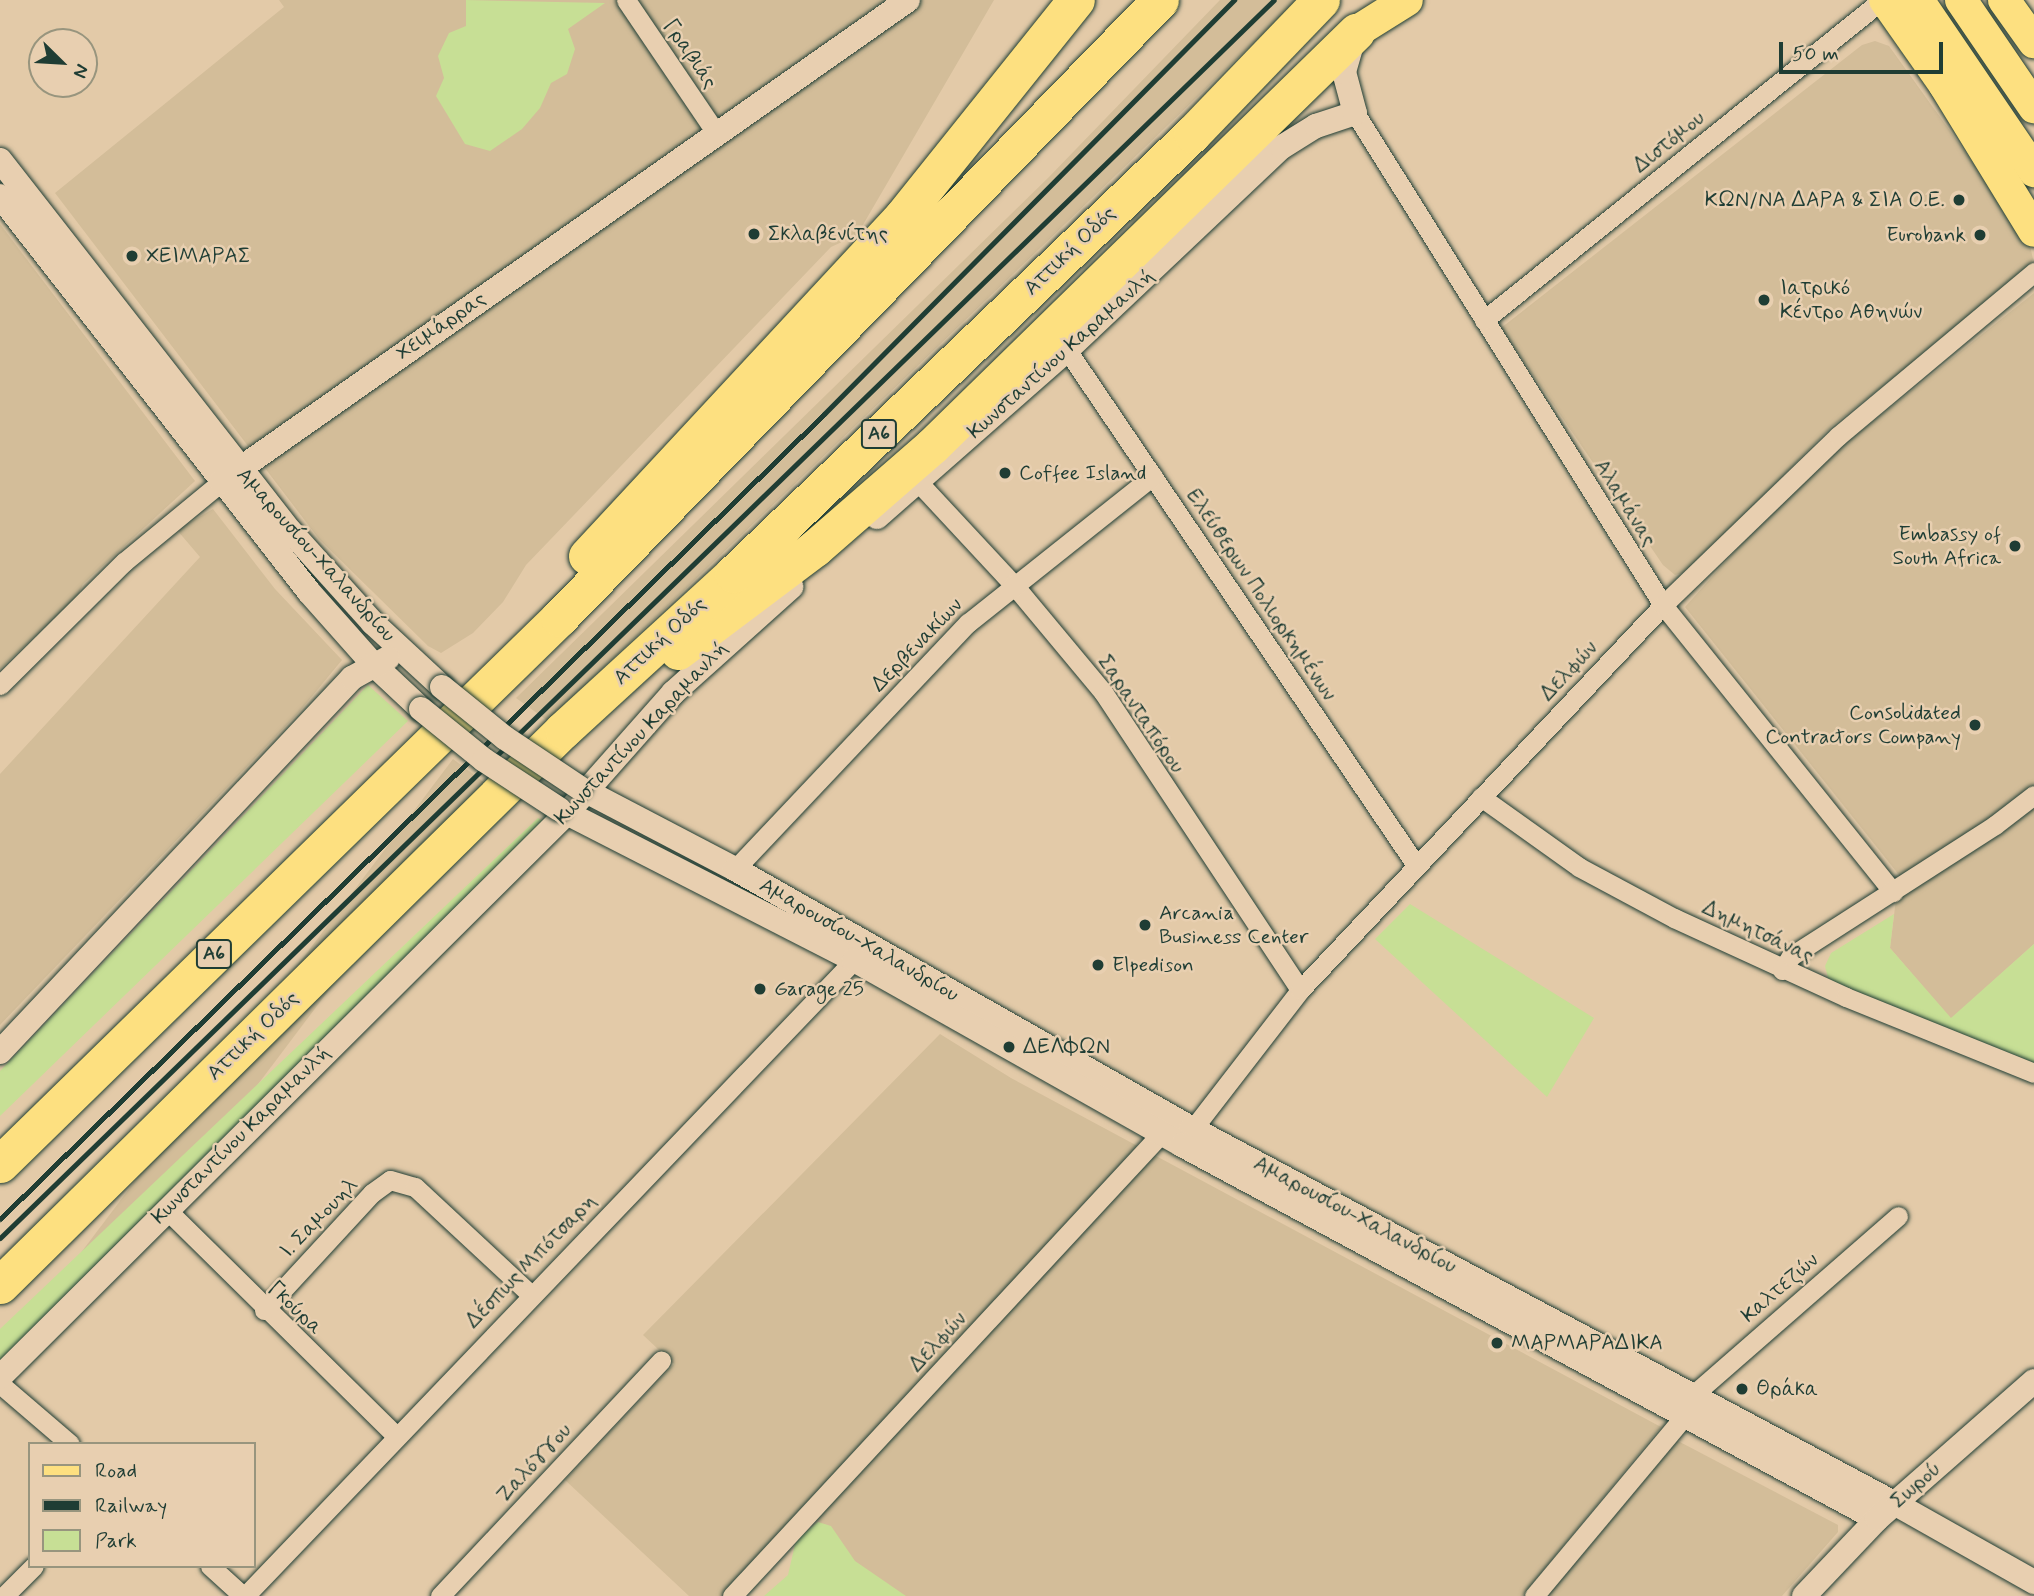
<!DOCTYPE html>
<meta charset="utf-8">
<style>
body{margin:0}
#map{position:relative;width:2034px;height:1596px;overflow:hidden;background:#e3caa8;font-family:Mynerve,sans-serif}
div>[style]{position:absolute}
.built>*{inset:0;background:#d3bd99;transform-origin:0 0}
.green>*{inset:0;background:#c7df95}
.roads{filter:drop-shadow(0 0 2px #1f3d34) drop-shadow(0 0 2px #1f3d34)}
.minor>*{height:19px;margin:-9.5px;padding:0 9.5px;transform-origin:9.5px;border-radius:9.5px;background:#e8cfb0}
.tertiary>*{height:24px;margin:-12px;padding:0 12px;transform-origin:12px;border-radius:12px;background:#e8cfb0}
.primary>*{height:32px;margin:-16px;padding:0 16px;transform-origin:16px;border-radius:16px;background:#fde080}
.motorway>*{height:37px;margin:-18.5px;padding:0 18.5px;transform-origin:18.5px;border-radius:18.5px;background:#fde080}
.rail>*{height:5px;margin:-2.5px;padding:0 2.5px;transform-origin:2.5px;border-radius:2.5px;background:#1f3d34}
.bridges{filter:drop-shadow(0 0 2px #1f3d34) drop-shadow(0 0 2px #1f3d34)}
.tertiary-bridge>*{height:24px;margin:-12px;padding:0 12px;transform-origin:12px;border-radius:12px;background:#e8cfb0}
.dots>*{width:19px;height:19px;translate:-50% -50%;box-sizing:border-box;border:4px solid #e8cfb0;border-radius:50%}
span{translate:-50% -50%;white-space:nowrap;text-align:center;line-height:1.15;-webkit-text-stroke:5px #e8cfb0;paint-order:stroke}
.shield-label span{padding:2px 5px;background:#e8cfb0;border:2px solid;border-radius:5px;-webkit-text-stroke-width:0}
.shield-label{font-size:19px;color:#1f3d34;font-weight:700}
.street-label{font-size:21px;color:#1f3d34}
.poi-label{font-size:21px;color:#1f3d34}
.right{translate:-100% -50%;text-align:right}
.left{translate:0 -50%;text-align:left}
.legend{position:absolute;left:28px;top:1442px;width:228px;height:126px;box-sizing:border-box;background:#e8cfb0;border:2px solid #98957e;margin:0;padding:9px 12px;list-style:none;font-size:21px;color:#1f3d34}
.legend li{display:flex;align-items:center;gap:14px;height:35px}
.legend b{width:35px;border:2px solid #98957e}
.north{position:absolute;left:28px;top:28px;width:70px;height:70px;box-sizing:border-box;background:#e8cfb0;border:2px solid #98957e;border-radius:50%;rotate:114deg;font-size:19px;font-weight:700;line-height:28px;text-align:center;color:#1f3d34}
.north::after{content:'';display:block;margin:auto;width:24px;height:32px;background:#1f3d34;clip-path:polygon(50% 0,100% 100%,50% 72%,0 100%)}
.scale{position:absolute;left:1779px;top:42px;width:164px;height:32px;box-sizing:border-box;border:4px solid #1f3d34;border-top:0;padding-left:9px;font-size:21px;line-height:24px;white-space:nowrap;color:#1f3d34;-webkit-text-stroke:5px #e8cfb0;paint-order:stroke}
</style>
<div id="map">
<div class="built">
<i style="clip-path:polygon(279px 0,994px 0,857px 235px,831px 247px,526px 565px,503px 602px,473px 633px,441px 653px,428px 646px,319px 539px,55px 193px,284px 7px)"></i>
<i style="clip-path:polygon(1220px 0,1298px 0,548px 721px,516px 698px,1049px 177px)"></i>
<i style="clip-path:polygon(1875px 41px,1889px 46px,2029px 241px,2033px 259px,2026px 273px,1832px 426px,1689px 571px,1675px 575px,1663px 565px,1501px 328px,1862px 45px)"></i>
<i style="clip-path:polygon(0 224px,195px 481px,83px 584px,77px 597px,0 669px)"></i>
<i style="clip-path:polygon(2034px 293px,2034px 944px,1951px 1019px,1890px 948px,1899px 875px,1685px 607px,1797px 482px)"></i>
<i style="clip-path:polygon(213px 509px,275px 589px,342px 660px,299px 712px,0 1025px,0 774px,200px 557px,177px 530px)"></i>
<i style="left:453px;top:759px;width:40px;height:632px;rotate:37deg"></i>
<i style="clip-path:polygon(940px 1034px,1011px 1078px,1661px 1427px,1522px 1596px,882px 1596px,800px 1515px,722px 1596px,689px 1596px,565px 1480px,674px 1364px,643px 1335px)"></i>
<i style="clip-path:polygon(1678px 1441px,1838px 1525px,1838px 1532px,1782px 1596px,1541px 1596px,1668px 1443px)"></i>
</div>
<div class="green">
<i style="clip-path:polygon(466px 0,605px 3px,568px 29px,575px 49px,567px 74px,551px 83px,540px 108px,522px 129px,490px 151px,465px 144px,436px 96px,444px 78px,438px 56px,449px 33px,466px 26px)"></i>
<i style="clip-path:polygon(368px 685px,408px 721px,0 1116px,0 1071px)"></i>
<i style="clip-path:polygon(538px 818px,546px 823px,0 1365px,0 1329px)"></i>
<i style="clip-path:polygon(1410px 904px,1594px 1018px,1547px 1097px,1375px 939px)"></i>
<i style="clip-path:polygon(1894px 914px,1890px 948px,1951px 1018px,2034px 944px,2034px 1063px,1838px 987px,1828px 978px,1825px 966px,1831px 953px)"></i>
<i style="clip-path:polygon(818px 1522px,831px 1526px,855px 1561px,906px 1596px,764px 1596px,788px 1575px,796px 1540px)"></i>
</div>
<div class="roads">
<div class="minor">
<i style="left:626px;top:0;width:161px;rotate:55.9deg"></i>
<i style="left:1355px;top:113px;width:580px;rotate:57.95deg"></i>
<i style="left:1663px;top:605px;width:368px;rotate:51.3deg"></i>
<i style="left:1484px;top:320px;width:511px;rotate:-38.8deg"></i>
<i style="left:1067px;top:350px;width:622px;rotate:55.88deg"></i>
<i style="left:919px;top:483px;width:138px;rotate:47.1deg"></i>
<i style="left:1013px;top:584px;width:141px;rotate:50.2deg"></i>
<i style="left:1103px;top:692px;width:357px;rotate:56.5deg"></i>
<i style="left:0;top:685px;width:175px;rotate:-44.8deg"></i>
<i style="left:124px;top:562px;width:126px;rotate:-39.5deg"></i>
<i style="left:1481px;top:797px;width:120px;rotate:35.5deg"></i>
<i style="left:1579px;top:867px;width:108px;rotate:28.2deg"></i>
<i style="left:1674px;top:918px;width:189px;rotate:24.7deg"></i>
<i style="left:1846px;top:997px;width:203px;rotate:22deg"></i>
<i style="left:735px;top:869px;width:339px;rotate:-46.6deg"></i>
<i style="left:968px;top:623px;width:236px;rotate:-38.5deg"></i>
<i style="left:1782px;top:970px;width:17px;rotate:-57deg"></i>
<i style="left:1791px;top:956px;width:242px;rotate:-32.7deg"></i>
<i style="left:1995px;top:825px;width:49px;rotate:-37.6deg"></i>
<i style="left:1185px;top:1139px;width:188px;rotate:-52.3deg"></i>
<i style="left:1300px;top:990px;width:529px;rotate:-46.68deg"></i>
<i style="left:1663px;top:605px;width:243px;rotate:-44deg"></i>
<i style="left:1838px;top:436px;width:256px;rotate:-39.9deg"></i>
<i style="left:166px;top:1209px;width:323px;rotate:44.6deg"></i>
<i style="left:264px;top:1310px;width:159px;rotate:-47.3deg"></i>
<i style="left:372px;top:1193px;width:22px;rotate:-36deg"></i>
<i style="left:390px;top:1180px;width:26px;rotate:16deg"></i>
<i style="left:415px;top:1187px;width:157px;rotate:42.9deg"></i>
<i style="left:0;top:1384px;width:92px;rotate:40.6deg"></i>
<i style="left:1693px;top:1395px;width:272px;rotate:-41.1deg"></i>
<i style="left:210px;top:1566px;width:45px;rotate:42.3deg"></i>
<i style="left:4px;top:1596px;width:42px;rotate:-45deg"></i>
<i style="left:245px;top:1596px;width:881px;rotate:-46.24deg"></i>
<i style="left:440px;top:1596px;width:323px;rotate:-46.8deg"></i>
<i style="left:732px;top:1596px;width:643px;rotate:-47.14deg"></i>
<i style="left:1534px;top:1596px;width:237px;rotate:-50.1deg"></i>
</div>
<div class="tertiary">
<i style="left:0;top:160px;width:472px;rotate:52deg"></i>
<i style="left:291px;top:532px;width:122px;rotate:48deg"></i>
<i style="left:373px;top:623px;width:94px;rotate:42.8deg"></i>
<i style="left:0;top:196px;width:502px;rotate:52.03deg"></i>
<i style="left:309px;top:592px;width:95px;rotate:48.4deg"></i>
<i style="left:372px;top:663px;width:67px;rotate:43.2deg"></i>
<i style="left:221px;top:482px;width:839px;rotate:-35.05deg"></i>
<i style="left:877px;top:517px;width:253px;rotate:-41.3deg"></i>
<i style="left:1067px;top:350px;width:296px;rotate:-43.4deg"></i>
<i style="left:1282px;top:147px;width:40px;rotate:-32deg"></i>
<i style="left:1316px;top:126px;width:41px;rotate:-18.4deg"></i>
<i style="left:1355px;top:113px;width:42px;rotate:-105deg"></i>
<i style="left:1344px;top:72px;width:36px;rotate:-74deg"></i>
<i style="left:580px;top:788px;width:175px;rotate:27.6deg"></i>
<i style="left:735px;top:869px;width:524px;rotate:29.6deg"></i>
<i style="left:1191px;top:1128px;width:797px;rotate:28.08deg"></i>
<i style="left:1894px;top:1503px;width:161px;rotate:29.4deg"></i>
<i style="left:559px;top:809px;width:331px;rotate:27.1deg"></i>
<i style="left:854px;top:960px;width:377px;rotate:29.4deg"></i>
<i style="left:1182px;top:1145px;width:789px;rotate:28.29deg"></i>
<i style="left:0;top:1052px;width:514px;rotate:-46.74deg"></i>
<i style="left:352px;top:678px;width:41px;rotate:-29.1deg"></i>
<i style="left:0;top:1377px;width:798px;rotate:-44.85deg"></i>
<i style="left:566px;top:814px;width:162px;rotate:-48.5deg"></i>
<i style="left:673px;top:693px;width:159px;rotate:-41.9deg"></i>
<i style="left:1804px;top:1596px;width:106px;rotate:-46.5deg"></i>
<i style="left:1877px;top:1519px;width:209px;rotate:-41.3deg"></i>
</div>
<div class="primary">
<i style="left:1885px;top:0;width:103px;rotate:54.9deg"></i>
<i style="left:1944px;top:84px;width:172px;rotate:58.5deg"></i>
<i style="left:1918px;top:0;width:207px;rotate:55.8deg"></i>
<i style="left:1961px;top:0;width:130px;rotate:55.7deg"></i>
<i style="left:2004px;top:0;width:52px;rotate:54.5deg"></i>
<i style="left:1356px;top:32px;width:60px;rotate:-32.1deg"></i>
</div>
<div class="motorway">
<i style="left:587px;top:556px;width:463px;rotate:-47.1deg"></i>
<i style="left:902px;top:217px;width:278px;rotate:-51.3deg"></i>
<i style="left:678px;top:651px;width:171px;rotate:-36.9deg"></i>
<i style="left:815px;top:548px;width:155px;rotate:-41.1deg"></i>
<i style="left:932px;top:446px;width:593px;rotate:-44.32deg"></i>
<i style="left:0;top:1164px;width:781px;rotate:-44.33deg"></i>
<i style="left:559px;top:618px;width:862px;rotate:-45.8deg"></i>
<i style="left:0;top:1285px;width:791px;rotate:-44.59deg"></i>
<i style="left:563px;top:730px;width:231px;rotate:-42.5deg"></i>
<i style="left:733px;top:574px;width:636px;rotate:-43.79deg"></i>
<i style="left:1192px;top:134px;width:186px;rotate:-46.1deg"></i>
</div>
</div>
<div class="rail">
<i style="left:0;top:1219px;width:1152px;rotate:-44.33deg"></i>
<i style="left:824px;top:414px;width:583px;rotate:-45.28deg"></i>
<i style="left:0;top:1238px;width:1776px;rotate:-44.18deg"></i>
</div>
<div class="bridges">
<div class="tertiary-bridge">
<i style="left:442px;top:687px;width:81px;rotate:39deg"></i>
<i style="left:505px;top:738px;width:90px;rotate:33.7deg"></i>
<i style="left:421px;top:709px;width:81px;rotate:39deg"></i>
<i style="left:484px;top:760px;width:90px;rotate:33.2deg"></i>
</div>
</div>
<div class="dots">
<i style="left:1959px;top:200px;background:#1f3d34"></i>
<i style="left:754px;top:234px;background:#1f3d34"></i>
<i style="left:1980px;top:235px;background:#1f3d34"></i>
<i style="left:132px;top:256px;background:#1f3d34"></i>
<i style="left:1764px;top:300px;background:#1f3d34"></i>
<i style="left:1005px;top:473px;background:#1f3d34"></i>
<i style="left:2015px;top:546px;background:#1f3d34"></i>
<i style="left:1975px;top:725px;background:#1f3d34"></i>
<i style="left:1145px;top:925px;background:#1f3d34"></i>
<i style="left:1098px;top:965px;background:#1f3d34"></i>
<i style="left:760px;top:989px;background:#1f3d34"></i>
<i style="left:1009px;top:1047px;background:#1f3d34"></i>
<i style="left:1497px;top:1343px;background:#1f3d34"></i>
<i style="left:1742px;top:1389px;background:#1f3d34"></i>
</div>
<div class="shield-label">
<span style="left:879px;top:434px">Α6</span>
<span style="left:214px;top:954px">Α6</span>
</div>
<div class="street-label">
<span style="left:690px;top:54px;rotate:56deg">Γραβιάς</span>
<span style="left:1669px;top:142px;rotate:-39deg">Διστόμου</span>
<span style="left:1070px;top:251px;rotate:-44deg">Αττική Οδός</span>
<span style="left:441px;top:326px;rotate:-35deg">Χειμάρρας</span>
<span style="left:1061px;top:354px;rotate:-42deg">Κωνσταντίνου Καραμανλή</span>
<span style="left:1625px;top:503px;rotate:58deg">Αλαμάνας</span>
<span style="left:316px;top:555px;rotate:48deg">Αμαρουσίου-Χαλανδρίου</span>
<span style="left:1261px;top:595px;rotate:56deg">Ελεύθερων Πολιορκημένων</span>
<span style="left:660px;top:641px;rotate:-43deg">Αττική Οδός</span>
<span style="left:917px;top:645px;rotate:-46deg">Δερβενακίων</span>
<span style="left:1569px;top:671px;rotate:-47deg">Δελφών</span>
<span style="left:1141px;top:714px;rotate:56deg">Σαρανταπόρου</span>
<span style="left:641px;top:733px;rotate:-47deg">Κωνσταντίνου Καραμανλή</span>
<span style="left:1758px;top:932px;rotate:25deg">Δημητσάνας</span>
<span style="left:859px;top:940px;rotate:30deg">Αμαρουσίου-Χαλανδρίου</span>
<span style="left:253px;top:1036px;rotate:-44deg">Αττική Οδός</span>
<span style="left:241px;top:1135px;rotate:-45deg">Κωνσταντίνου Καραμανλή</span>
<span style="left:1355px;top:1215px;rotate:28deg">Αμαρουσίου-Χαλανδρίου</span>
<span style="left:319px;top:1218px;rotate:-46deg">Ι. Σαμουηλ</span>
<span style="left:531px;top:1261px;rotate:-46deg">Δέσπως Μπότσαρη</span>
<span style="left:1780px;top:1288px;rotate:-41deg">Καλτεζών</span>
<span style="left:295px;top:1308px;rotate:44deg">Γκούρα</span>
<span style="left:938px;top:1342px;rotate:-47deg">Δελφών</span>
<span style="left:534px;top:1463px;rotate:-47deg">Ζαλόγγου</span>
<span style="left:1916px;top:1485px;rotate:-41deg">Σωρού</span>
</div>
<div class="poi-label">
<span class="right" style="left:1945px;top:200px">ΚΩΝ/ΝΑ ΔΑΡΑ &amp; ΣΙΑ Ο.Ε.</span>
<span class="left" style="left:768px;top:234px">Σκλαβενίτης</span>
<span class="right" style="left:1966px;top:235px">Eurobank</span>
<span class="left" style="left:146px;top:256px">ΧΕΙΜΑΡΑΣ</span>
<span class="left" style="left:1780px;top:300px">Ιατρικό<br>Κέντρο Αθηνών</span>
<span class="left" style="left:1019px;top:473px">Coffee Island</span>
<span class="right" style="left:2001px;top:546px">Embassy of<br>South Africa</span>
<span class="right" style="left:1961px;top:725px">Consolidated<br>Contractors Company</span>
<span class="left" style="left:1159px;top:925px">Arcania<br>Business Center</span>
<span class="left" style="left:1112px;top:965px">Elpedison</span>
<span class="left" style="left:774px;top:989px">Garage 25</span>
<span class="left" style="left:1023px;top:1047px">ΔΕΛΦΩΝ</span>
<span class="left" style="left:1511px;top:1343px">ΜΑΡΜΑΡΑΔΙΚΑ</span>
<span class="left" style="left:1756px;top:1389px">Θράκα</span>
</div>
<ul class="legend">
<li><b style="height:9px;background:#fde080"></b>Road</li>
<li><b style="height:9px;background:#1f3d34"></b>Railway</li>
<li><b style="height:19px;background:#c7df95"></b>Park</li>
</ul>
<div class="north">N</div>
<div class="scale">50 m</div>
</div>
